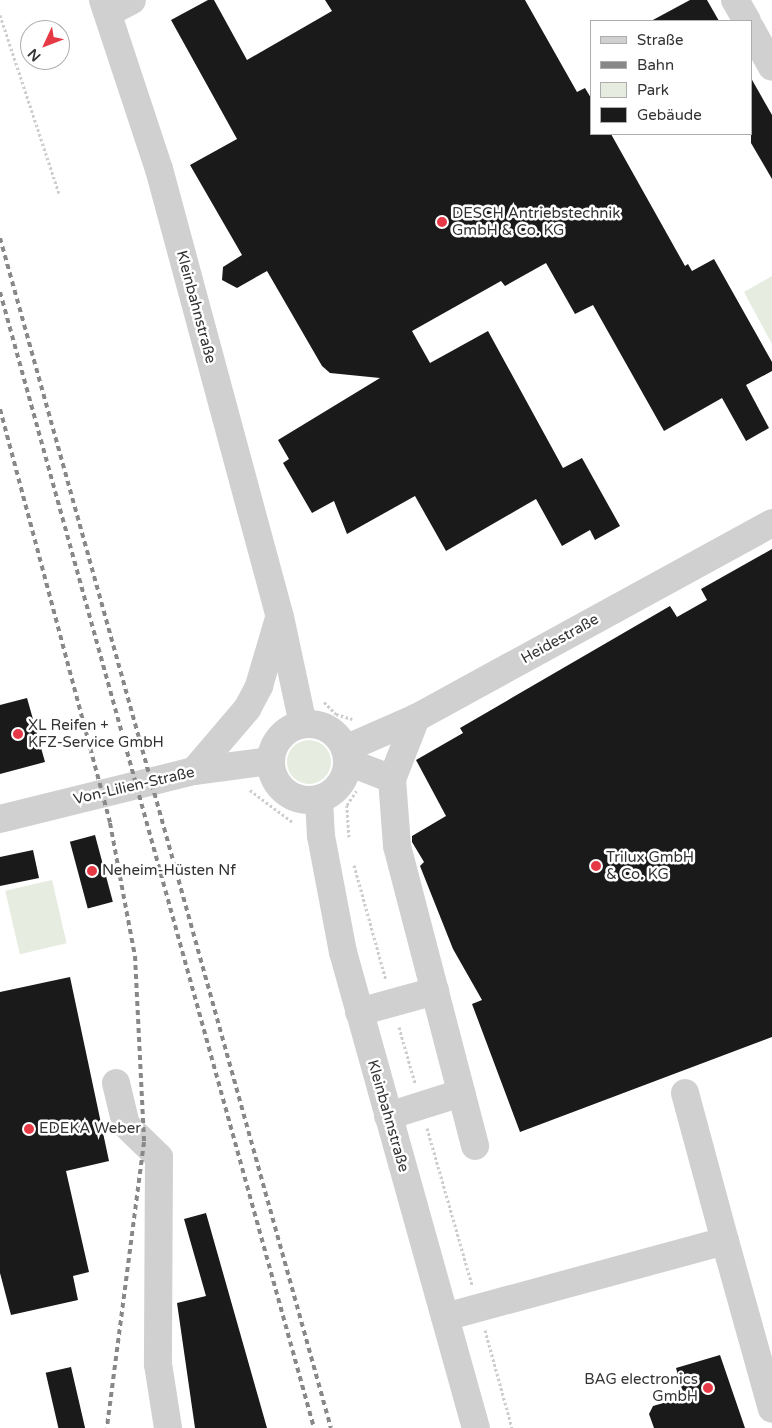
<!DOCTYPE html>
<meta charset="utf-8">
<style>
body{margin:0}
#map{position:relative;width:772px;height:1428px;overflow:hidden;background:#fff;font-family:"Varela Round",sans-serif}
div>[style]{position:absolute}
.green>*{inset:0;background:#e6ecdf;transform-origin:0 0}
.round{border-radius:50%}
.building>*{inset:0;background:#1a1a1a;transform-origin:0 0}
.path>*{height:3px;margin-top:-1.5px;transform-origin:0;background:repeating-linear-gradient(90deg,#cdcdcd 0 2.5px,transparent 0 5px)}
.minor>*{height:28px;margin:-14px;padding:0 14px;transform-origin:14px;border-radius:14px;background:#d0d0d0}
.minor>.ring{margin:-14px;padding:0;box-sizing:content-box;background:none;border:28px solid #d0d0d0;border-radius:50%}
.rail>*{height:4px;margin-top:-2px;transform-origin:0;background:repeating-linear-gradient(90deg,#888 0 5px,transparent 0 9px)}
.dots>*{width:14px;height:14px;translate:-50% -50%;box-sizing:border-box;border:2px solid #fff;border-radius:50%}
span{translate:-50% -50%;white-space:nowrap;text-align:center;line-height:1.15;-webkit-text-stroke:5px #fff;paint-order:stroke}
.poi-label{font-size:15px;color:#333}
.left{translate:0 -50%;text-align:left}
.right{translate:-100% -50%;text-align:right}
.street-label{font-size:15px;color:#333}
.legend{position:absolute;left:590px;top:20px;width:162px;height:115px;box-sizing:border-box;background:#fff;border:1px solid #adadad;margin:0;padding:6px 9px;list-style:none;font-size:15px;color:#333}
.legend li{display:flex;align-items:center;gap:10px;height:25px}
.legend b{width:25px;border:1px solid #adadad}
.north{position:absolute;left:20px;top:20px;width:50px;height:50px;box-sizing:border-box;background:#fff;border:1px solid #adadad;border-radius:50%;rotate:227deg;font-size:14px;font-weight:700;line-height:20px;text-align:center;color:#333}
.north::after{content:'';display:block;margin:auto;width:18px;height:22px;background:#e63946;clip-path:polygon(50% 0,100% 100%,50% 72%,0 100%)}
</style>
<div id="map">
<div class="green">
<i style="clip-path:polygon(772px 276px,772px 344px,744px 292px)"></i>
<i class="round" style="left:287px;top:740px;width:44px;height:44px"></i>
<i style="left:52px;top:880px;width:65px;height:48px;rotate:77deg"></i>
</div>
<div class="building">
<i style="clip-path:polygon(208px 0,214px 0,247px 60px,332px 11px,325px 0,525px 0,577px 92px,585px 88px,591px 98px,591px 134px,611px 134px,685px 266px,688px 264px,692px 271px,714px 259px,772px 362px,772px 371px,746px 385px,769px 428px,746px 441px,722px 398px,664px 431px,593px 305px,575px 314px,546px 263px,505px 286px,501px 281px,412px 331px,430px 363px,488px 331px,563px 468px,582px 458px,620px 526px,595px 540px,590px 530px,562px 546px,536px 499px,446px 551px,415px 496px,347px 534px,334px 501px,312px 513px,283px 463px,289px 459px,278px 440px,380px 378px,330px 373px,322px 366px,267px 271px,237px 288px,222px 280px,223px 267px,242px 255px,190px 165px,237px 139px,171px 20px)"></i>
<i style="clip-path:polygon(690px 0,707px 0,719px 21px,651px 21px)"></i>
<i style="clip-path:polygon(751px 78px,772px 115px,772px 179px,751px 143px)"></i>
<i style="clip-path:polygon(772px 549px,772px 1037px,520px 1132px,472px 1004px,482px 1000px,453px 949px,420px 866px,424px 862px,412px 842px,412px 836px,446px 816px,416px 760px,463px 733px,460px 728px,670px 606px,677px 617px,707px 600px,701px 589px)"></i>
<i style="clip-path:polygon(27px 698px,45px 762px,0 774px,0 705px)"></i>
<i style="left:95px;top:835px;width:69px;height:26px;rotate:75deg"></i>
<i style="clip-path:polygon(33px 850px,39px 878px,0 886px,0 857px)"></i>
<i style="clip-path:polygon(70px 977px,109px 1161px,66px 1171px,89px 1272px,73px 1276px,78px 1300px,11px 1315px,0 1273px,0 992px)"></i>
<i style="clip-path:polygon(206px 1213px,267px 1428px,195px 1428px,177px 1303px,206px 1296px,184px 1219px)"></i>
<i style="clip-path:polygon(720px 1355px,745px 1428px,654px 1428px,649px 1414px,653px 1406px,684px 1397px,676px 1368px)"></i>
<i style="left:71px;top:1367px;width:63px;height:26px;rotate:77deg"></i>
</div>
<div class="path">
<i style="left:0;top:15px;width:188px;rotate:71.7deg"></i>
<i style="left:324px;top:702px;width:17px;rotate:45deg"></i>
<i style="left:336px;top:714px;width:17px;rotate:17deg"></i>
<i style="left:250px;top:790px;width:55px;rotate:36.9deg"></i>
<i style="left:349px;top:837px;width:32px;rotate:-94deg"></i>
<i style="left:347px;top:805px;width:17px;rotate:-57deg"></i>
<i style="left:354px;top:865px;width:119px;rotate:74.5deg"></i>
<i style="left:399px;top:1027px;width:58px;rotate:74.1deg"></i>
<i style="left:427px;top:1128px;width:163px;rotate:74deg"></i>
<i style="left:485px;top:1330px;width:102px;rotate:74.6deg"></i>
</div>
<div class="minor">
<i style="left:103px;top:0;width:178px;rotate:71.7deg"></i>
<i style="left:159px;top:169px;width:464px;rotate:74.9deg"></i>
<i style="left:280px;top:617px;width:109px;rotate:77.9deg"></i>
<i style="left:735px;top:0;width:24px;rotate:60deg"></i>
<i style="left:108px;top:13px;width:27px;rotate:-28deg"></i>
<i style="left:751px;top:29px;width:43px;rotate:61.1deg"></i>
<i class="ring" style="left:271px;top:724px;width:48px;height:48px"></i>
<i style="left:345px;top:749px;width:77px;rotate:-23.6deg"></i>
<i style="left:416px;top:718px;width:406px;rotate:-28.7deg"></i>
<i style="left:348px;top:762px;width:47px;rotate:21.1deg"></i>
<i style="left:392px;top:779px;width:66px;rotate:-68.5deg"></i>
<i style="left:194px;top:771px;width:82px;rotate:-49.5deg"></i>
<i style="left:247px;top:709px;width:26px;rotate:-62deg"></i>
<i style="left:259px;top:686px;width:71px;rotate:-73.6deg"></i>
<i style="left:392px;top:779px;width:67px;rotate:85.7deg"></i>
<i style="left:397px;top:846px;width:310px;rotate:75.4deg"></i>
<i style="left:319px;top:799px;width:37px;rotate:87deg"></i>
<i style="left:321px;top:836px;width:118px;rotate:79.3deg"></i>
<i style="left:343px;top:952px;width:494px;rotate:74.4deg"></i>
<i style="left:0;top:819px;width:200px;rotate:-13.9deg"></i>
<i style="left:194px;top:771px;width:77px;rotate:-7.5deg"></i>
<i style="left:359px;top:1012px;width:79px;rotate:-15.4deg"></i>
<i style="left:116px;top:1083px;width:43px;rotate:76.6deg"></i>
<i style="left:126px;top:1125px;width:46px;rotate:44.1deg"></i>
<i style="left:159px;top:1157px;width:207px;rotate:90.3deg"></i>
<i style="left:158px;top:1364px;width:65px;rotate:81.1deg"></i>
<i style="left:685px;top:1093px;width:153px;rotate:74.9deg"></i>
<i style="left:388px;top:1116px;width:77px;rotate:-17.5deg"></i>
<i style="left:445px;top:1317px;width:290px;rotate:-15.2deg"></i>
<i style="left:725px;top:1241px;width:174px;rotate:74.4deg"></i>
</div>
<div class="rail">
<i style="left:0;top:238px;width:1235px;rotate:74.46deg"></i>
<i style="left:0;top:292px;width:1179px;rotate:74.55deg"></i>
<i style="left:0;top:409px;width:428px;rotate:75.1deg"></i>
<i style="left:110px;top:823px;width:135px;rotate:79.4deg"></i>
<i style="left:135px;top:956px;width:186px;rotate:87.2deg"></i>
<i style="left:144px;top:1142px;width:288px;rotate:97.4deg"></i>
</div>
<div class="dots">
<i style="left:442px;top:222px;background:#e63946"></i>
<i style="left:18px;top:734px;background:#e63946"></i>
<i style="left:596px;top:866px;background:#e63946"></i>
<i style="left:92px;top:871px;background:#e63946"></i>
<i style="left:29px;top:1129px;background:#e63946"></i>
<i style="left:708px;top:1388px;background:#e63946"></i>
</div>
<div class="poi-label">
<span class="left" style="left:452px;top:222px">DESCH Antriebstechnik<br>GmbH &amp; Co. KG</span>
<span class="left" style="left:28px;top:734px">XL Reifen +<br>KFZ-Service GmbH</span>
<span class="left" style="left:606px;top:866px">Trilux GmbH<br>&amp; Co. KG</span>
<span class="left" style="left:102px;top:871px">Neheim-Hüsten Nf</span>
<span class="left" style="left:39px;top:1129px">EDEKA Weber</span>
<span class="right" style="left:698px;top:1388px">BAG electronics<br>GmbH</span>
</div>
<div class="street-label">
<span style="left:196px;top:307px;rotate:75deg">Kleinbahnstraße</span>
<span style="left:560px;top:639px;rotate:-29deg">Heidestraße</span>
<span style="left:134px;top:786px;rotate:-13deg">Von-Lilien-Straße</span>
<span style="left:388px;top:1116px;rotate:74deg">Kleinbahnstraße</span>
</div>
<ul class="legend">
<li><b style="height:6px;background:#d0d0d0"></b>Straße</li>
<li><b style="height:6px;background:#888"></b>Bahn</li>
<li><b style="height:14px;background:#e6ecdf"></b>Park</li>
<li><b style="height:14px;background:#1a1a1a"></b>Gebäude</li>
</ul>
<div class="north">N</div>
</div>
